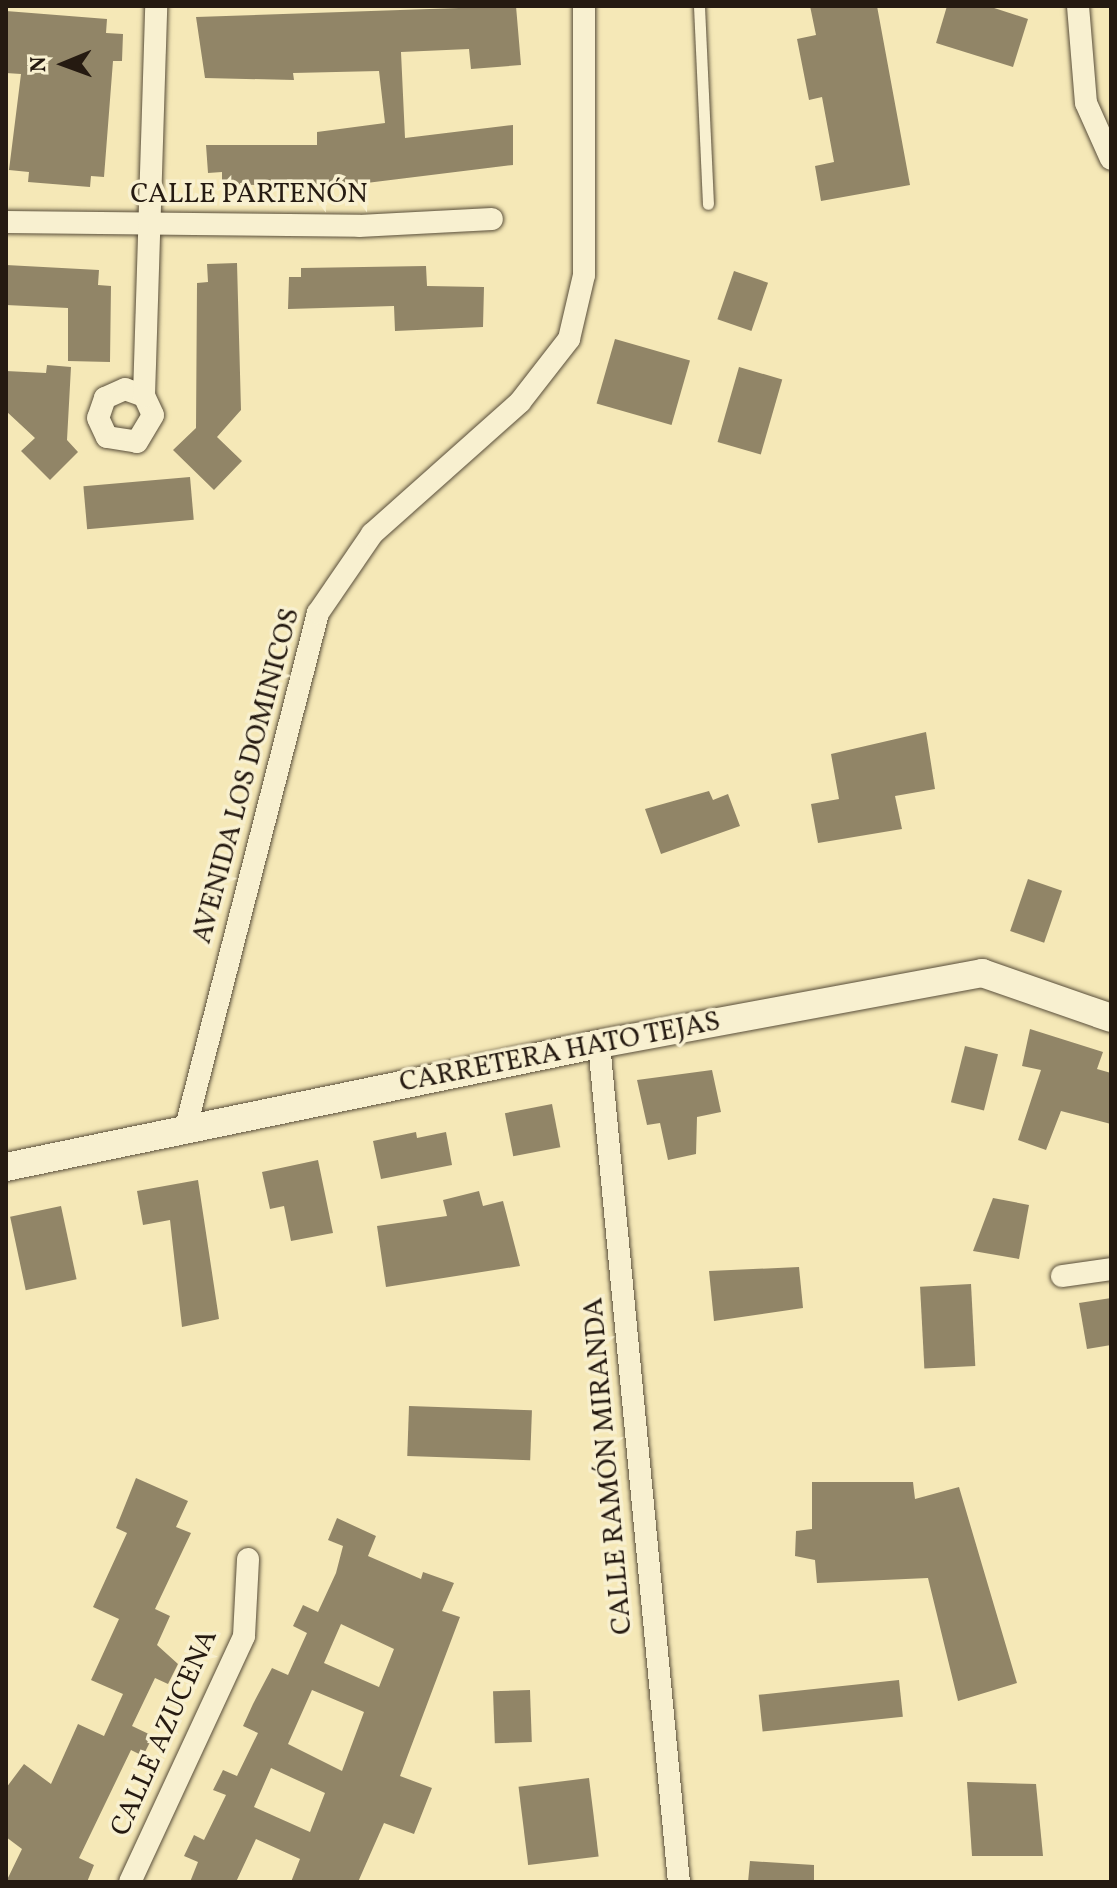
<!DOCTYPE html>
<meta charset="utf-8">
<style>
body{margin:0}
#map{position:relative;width:1117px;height:1888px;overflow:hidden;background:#f5e8b7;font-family:Vollkorn,serif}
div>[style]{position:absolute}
.building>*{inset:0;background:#918567;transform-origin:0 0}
.roads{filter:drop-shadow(0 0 2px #594e3a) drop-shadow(0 0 2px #594e3a)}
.service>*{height:11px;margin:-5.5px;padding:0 5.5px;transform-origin:5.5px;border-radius:5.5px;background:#f8f0d0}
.minor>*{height:22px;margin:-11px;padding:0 11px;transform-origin:11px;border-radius:11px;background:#f8f0d0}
.tertiary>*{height:28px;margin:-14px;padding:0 14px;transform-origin:14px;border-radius:14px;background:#f8f0d0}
span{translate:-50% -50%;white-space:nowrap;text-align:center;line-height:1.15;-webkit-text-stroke:7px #f8f0d0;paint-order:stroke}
.street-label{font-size:28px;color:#251a11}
.frame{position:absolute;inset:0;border:8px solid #251a11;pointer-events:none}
.north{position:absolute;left:24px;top:24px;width:80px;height:80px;-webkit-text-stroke:6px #f8f0d0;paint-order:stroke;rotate:269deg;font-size:22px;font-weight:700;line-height:32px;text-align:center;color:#251a11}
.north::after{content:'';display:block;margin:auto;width:28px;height:36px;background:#251a11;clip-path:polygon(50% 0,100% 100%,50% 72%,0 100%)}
</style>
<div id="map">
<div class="building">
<i style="clip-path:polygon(516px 6px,521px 65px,471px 69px,469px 49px,401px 52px,405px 138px,513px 125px,513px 165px,334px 187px,222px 184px,222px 172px,208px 173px,206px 145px,317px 145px,317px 132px,385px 123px,379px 71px,293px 73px,294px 80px,205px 78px,196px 17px)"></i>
<i style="clip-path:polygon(810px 6px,877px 6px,910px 185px,821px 201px,815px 166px,834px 162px,822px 97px,809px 100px,797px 39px,816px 35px)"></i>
<i style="clip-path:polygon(947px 6px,988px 6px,1028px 19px,1013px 67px,936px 43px)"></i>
<i style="clip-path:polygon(6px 11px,107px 19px,106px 33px,123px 34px,122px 61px,113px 61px,104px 177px,91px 176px,90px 187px,28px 182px,29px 172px,9px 170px,21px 74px,6px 73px)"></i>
<i style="clip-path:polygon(237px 263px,241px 410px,217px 437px,242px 461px,214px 490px,173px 450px,196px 428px,197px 283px,208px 282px,207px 264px)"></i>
<i style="clip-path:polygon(6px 265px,99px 270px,98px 285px,111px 286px,110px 362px,68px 361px,68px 308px,6px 305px)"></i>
<i style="clip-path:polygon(426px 266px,427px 286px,484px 287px,483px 327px,395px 331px,394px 306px,288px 309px,289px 277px,301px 277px,301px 268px)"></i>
<i style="left:734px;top:271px;width:36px;height:51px;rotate:19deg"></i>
<i style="left:615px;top:339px;width:78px;height:67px;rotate:16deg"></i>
<i style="clip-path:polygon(47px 365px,71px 367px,67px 440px,78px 452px,50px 480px,21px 451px,35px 438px,6px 411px,6px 371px,46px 373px)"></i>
<i style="left:739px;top:367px;width:45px;height:78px;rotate:16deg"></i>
<i style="left:190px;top:477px;width:43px;height:107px;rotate:85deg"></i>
<i style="clip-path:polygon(926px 732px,935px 789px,895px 796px,902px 829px,818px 843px,811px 804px,839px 799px,831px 754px)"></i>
<i style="clip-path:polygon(709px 791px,713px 800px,728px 794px,740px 826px,661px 854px,645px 809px)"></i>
<i style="left:1028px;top:879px;width:36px;height:55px;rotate:19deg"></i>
<i style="clip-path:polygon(1030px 1029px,1103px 1052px,1097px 1069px,1111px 1073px,1111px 1124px,1061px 1111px,1046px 1150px,1018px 1140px,1041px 1070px,1022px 1066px)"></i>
<i style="left:965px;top:1046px;width:34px;height:58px;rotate:14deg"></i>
<i style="clip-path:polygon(712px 1070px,721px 1112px,697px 1117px,696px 1154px,668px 1160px,660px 1123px,647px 1125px,637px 1080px)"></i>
<i style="left:552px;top:1104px;width:44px;height:48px;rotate:79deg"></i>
<i style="clip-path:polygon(416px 1132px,417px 1138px,446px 1132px,452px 1165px,381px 1179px,373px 1141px)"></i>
<i style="clip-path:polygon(318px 1160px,333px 1233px,291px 1241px,284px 1206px,270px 1209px,262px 1172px)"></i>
<i style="clip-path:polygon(198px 1180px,219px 1319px,182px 1327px,170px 1220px,143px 1225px,137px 1191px)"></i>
<i style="clip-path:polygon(479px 1191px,483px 1206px,503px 1201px,520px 1266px,386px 1287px,377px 1226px,447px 1216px,443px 1200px)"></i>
<i style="clip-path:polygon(993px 1198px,1029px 1205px,1019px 1259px,973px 1251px)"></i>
<i style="left:61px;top:1206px;width:75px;height:52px;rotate:78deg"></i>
<i style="clip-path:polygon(799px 1267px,803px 1308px,714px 1321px,709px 1271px)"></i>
<i style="left:971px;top:1284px;width:82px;height:51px;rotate:87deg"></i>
<i style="clip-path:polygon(1111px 1298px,1111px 1345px,1087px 1349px,1079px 1303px)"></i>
<i style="left:409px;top:1406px;width:123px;height:50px;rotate:2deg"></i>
<i style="clip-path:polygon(136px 1478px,188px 1501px,176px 1527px,191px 1533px,155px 1609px,170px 1616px,157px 1645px,178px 1664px,168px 1684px,155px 1678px,132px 1726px,153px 1736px,143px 1756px,131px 1750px,79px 1858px,94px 1865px,87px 1882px,6px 1882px,22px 1849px,6px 1837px,6px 1788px,24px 1764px,51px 1784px,78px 1724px,104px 1736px,123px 1694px,91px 1680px,119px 1619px,93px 1607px,127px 1533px,116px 1528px)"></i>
<i style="clip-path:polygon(812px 1482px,913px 1482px,915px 1499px,959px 1487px,1017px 1683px,958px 1701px,928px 1578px,817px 1583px,815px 1560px,795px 1556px,796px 1531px,812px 1529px)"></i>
<i style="clip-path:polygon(evenodd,337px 1518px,376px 1536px,368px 1556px,421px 1579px,423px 1572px,454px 1583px,442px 1611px,460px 1617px,400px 1776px,432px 1788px,414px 1834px,384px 1823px,358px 1882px,291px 1882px,300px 1859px,256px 1839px,236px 1882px,190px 1882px,198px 1862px,184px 1856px,194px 1835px,204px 1840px,226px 1795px,213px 1790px,223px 1770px,237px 1776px,258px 1733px,243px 1726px,253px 1704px,272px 1668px,288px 1675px,307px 1633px,293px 1626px,303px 1605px,318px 1612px,336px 1573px,343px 1546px,328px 1540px,337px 1518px,341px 1624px,394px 1649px,379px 1687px,324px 1663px,341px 1624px,337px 1518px,312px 1690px,364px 1712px,342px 1771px,288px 1744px,312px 1690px,337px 1518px,271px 1768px,325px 1793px,310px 1832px,254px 1807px,271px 1768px)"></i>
<i style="left:899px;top:1680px;width:37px;height:141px;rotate:84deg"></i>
<i style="left:530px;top:1690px;width:52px;height:37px;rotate:88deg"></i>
<i style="left:589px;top:1778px;width:79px;height:71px;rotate:83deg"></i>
<i style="clip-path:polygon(967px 1782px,1036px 1784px,1043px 1856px,972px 1856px)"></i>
<i style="clip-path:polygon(750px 1861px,814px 1865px,814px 1882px,748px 1882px)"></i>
</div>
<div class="roads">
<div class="service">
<i style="left:699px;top:6px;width:198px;rotate:87.4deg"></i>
</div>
<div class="minor">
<i style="left:1078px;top:6px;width:97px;rotate:85.3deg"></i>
<i style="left:1086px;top:103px;width:61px;rotate:65.9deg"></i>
<i style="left:6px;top:222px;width:353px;rotate:0.6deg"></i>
<i style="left:359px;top:226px;width:133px;rotate:-3deg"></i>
<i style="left:144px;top:396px;width:20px;rotate:-160deg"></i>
<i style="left:125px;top:389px;width:22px;rotate:156deg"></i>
<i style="left:105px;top:398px;width:21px;rotate:109deg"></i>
<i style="left:98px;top:418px;width:21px;rotate:65deg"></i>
<i style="left:107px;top:437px;width:30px;rotate:9deg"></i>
<i style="left:137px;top:442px;width:31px;rotate:-59deg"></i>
<i style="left:153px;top:415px;width:21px;rotate:-115deg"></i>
<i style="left:144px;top:396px;width:390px;rotate:-88.2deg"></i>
<i style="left:599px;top:1044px;width:842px;rotate:84.55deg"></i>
<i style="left:186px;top:1127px;width:531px;rotate:-75.6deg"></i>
<i style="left:318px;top:613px;width:96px;rotate:-55.6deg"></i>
<i style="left:372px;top:534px;width:198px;rotate:-41.7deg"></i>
<i style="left:520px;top:402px;width:80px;rotate:-52.1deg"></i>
<i style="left:569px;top:339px;width:66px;rotate:-76.8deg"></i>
<i style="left:584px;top:275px;width:269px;rotate:-90deg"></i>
<i style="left:1062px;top:1276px;width:49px;rotate:-8.1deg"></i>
<i style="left:130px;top:1882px;width:271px;rotate:-65.1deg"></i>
<i style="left:244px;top:1636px;width:77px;rotate:-87deg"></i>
</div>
<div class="tertiary">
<i style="left:6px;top:1167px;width:606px;rotate:-11.72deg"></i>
<i style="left:599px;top:1044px;width:390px;rotate:-10.5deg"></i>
<i style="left:982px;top:973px;width:137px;rotate:19.2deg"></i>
</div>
</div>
<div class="street-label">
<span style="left:249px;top:195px">CALLE PARTENÓN</span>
<span style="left:247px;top:776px;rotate:-75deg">AVENIDA LOS DOMINICOS</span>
<span style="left:560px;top:1053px;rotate:-11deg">CARRETERA HATO TEJAS</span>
<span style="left:609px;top:1466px;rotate:-95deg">CALLE RAMÓN MIRANDA</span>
<span style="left:165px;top:1733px;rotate:-66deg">CALLE AZUCENA</span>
</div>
<div class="frame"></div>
<div class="north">N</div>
</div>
